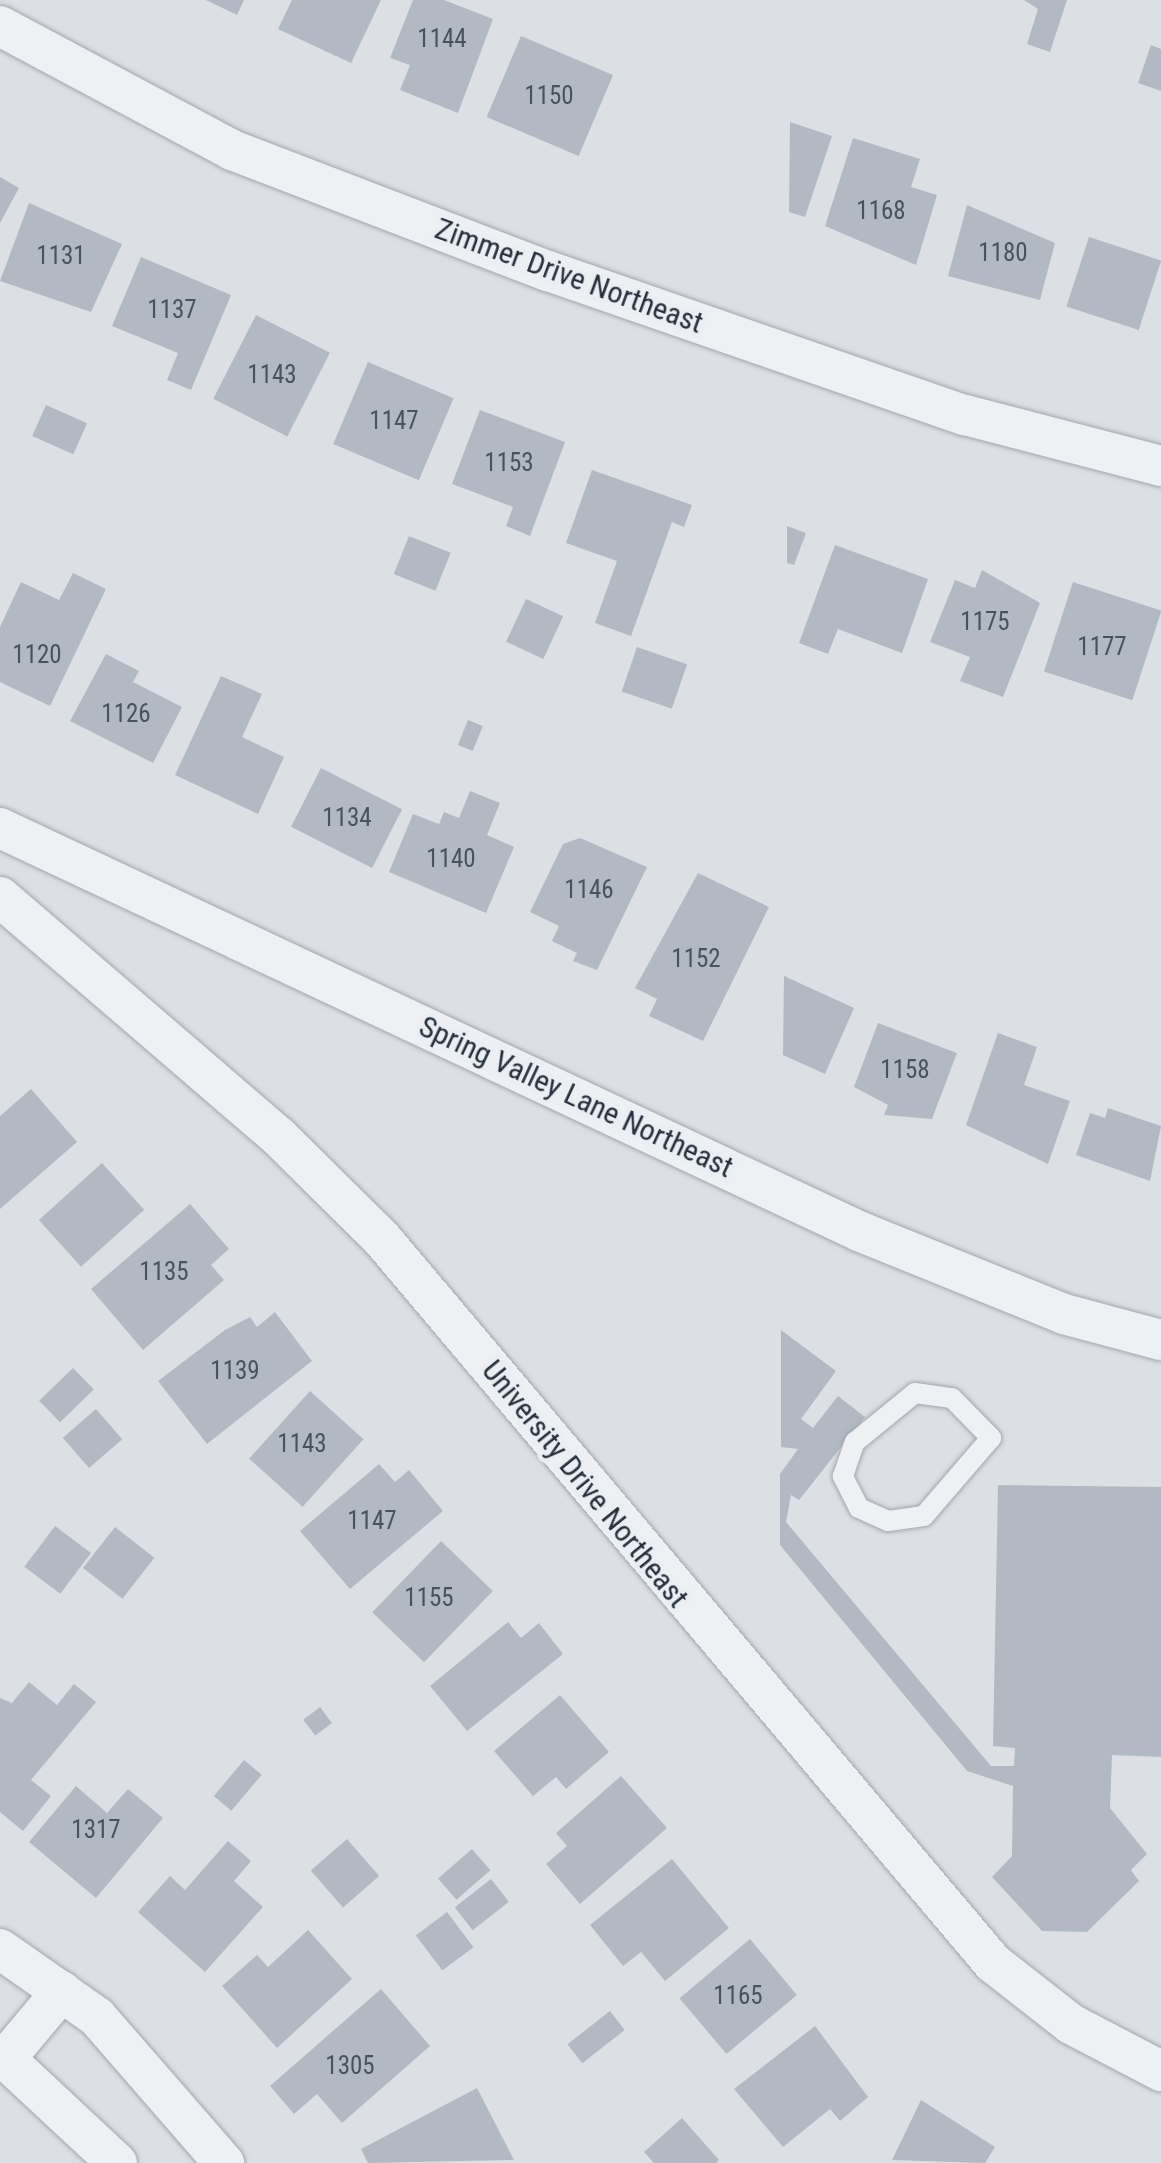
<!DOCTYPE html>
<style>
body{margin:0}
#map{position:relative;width:1161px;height:2163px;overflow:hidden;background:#dce0e5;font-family:"Roboto Condensed",sans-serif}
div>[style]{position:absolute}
.building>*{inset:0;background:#b3b9c2;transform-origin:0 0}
.roads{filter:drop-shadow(0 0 2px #a2a7af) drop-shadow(0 0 2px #a2a7af)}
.lane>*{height:20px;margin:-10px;padding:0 10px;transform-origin:10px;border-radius:10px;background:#eef0f4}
.street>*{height:40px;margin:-20px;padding:0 20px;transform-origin:20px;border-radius:20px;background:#eef0f4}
span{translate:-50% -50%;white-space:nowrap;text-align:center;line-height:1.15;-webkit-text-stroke:9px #ebeff3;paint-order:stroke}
.number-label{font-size:25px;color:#49525d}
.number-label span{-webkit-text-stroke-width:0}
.street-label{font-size:30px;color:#262f3b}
</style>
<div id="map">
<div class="building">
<i style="clip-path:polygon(206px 0,244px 0,237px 15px)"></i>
<i style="clip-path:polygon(292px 0,381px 0,351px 63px,278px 29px)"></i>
<i style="clip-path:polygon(413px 0,444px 0,493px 19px,458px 113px,400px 90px,410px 65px,390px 58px)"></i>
<i style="clip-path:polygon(1024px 0,1067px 0,1050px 52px,1027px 44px,1038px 9px)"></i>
<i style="left:521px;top:36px;width:100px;height:88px;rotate:23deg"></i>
<i style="clip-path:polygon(1151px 45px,1161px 49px,1161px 91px,1138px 83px)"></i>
<i style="clip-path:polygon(790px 122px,832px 136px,805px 217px,789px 212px)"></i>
<i style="clip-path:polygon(853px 138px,920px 159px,911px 187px,937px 195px,916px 265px,825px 226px)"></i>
<i style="clip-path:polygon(0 177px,19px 188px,0 223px)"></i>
<i style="clip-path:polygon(29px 203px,122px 244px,91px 312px,0 281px)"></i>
<i style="clip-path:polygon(967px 205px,1055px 243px,1040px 300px,948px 276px)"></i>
<i style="left:1089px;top:237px;width:76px;height:73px;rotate:18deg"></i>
<i style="clip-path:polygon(141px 257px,231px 295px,191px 390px,167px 380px,178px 353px,112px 326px)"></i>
<i style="left:256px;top:315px;width:83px;height:94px;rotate:27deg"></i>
<i style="left:368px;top:362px;width:93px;height:89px;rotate:23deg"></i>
<i style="left:46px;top:405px;width:45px;height:34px;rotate:24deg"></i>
<i style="clip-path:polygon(480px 410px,565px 442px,530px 536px,506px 526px,513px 507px,452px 484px)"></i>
<i style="clip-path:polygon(592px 470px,692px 505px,684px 527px,672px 522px,631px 636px,595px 623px,617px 561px,566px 543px)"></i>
<i style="clip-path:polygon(787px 526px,806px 533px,794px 565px,787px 563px)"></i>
<i style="left:409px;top:536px;width:45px;height:41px;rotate:22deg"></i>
<i style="clip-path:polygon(835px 545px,928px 579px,902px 653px,838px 629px,828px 654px,799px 643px)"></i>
<i style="clip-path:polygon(982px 570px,1040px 603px,1003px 697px,960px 681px,970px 657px,930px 642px,955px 580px,975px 588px)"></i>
<i style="clip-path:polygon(73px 573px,106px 589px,50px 706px,0 682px,0 627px,21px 582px,59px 600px)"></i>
<i style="left:1073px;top:582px;width:93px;height:94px;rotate:18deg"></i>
<i style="left:526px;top:599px;width:41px;height:47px;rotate:25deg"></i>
<i style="left:637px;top:647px;width:53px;height:47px;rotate:19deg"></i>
<i style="clip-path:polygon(106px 654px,139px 671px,133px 682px,182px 707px,153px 763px,70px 721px)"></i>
<i style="clip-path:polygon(221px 676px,262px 694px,242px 737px,284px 757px,258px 814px,175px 775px)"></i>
<i style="left:468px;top:720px;width:16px;height:27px;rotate:22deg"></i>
<i style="left:321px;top:768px;width:91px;height:66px;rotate:27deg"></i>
<i style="clip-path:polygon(470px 791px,500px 803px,487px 835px,514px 847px,486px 913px,389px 872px,413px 814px,439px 824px,444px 812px,459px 818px)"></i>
<i style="clip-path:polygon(580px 838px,647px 867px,597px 970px,573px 961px,577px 953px,552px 941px,559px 926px,530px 912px,563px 844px)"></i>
<i style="clip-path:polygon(698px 873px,769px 907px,703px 1041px,649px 1016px,657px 999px,635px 988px)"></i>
<i style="clip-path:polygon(784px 976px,854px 1008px,825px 1074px,783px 1055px)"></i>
<i style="clip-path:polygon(878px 1023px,957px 1053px,932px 1119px,884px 1115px,888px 1105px,854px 1087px)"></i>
<i style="clip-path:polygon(998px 1033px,1037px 1047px,1024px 1085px,1070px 1101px,1048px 1164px,966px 1125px)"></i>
<i style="clip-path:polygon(31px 1089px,77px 1142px,0 1209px,0 1116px)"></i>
<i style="clip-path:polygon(1108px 1108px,1161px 1126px,1150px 1181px,1076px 1155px,1090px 1113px,1105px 1118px)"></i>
<i style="left:102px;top:1163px;width:63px;height:85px;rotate:48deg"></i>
<i style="clip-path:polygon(190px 1204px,229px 1249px,211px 1265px,224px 1280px,143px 1350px,91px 1289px)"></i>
<i style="clip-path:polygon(275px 1312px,312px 1361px,207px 1444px,158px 1381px,225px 1330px,250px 1317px,257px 1327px)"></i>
<i style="clip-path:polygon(781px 1330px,836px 1371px,801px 1419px,813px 1428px,838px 1396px,865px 1417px,799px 1500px,791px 1495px,786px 1522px,991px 1766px,1014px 1766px,1015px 1748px,993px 1746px,998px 1485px,1161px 1487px,1161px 1757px,1112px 1755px,1110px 1808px,1147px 1854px,1131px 1870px,1139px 1881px,1087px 1932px,1042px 1931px,992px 1877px,1012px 1856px,1013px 1786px,967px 1771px,780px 1545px,780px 1474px,798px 1449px,781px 1447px)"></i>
<i style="left:73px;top:1368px;width:30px;height:47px;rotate:46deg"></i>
<i style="left:310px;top:1391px;width:72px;height:91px;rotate:42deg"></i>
<i style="left:96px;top:1409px;width:40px;height:44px;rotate:49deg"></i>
<i style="clip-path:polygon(379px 1464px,395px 1482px,409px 1470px,443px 1511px,350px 1589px,300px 1531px)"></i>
<i style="left:55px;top:1526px;width:45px;height:51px;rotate:37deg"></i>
<i style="left:115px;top:1527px;width:50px;height:52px;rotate:38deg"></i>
<i style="left:441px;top:1541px;width:72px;height:99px;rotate:44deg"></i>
<i style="clip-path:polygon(508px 1622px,521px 1638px,539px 1623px,563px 1654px,467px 1731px,430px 1686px)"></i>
<i style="clip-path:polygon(29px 1682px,57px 1705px,74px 1684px,96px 1702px,31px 1780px,51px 1796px,23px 1831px,0 1812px,0 1698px,12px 1703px)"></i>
<i style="clip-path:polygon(560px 1695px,609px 1752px,566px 1789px,556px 1777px,533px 1796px,494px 1751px)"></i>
<i style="left:320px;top:1707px;width:20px;height:21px;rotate:53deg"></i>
<i style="left:244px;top:1760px;width:23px;height:47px;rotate:40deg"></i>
<i style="clip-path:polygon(621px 1776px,667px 1828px,580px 1904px,546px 1864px,567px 1846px,556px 1833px)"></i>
<i style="clip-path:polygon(76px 1786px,107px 1813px,128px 1789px,163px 1818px,96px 1898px,29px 1842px)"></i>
<i style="left:347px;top:1839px;width:49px;height:48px;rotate:49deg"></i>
<i style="clip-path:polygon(228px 1841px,251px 1861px,234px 1881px,263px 1907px,205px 1972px,138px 1912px,170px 1876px,185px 1890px)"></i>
<i style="left:472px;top:1849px;width:28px;height:45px;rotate:49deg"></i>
<i style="clip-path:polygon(672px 1859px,729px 1928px,665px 1981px,641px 1952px,623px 1966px,590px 1925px)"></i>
<i style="left:491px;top:1879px;width:29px;height:46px;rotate:52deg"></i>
<i style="left:447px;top:1912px;width:44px;height:39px;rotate:53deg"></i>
<i style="clip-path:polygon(308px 1930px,352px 1979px,277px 2048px,222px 1986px,257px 1955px,268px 1967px)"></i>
<i style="left:750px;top:1939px;width:73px;height:92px;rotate:50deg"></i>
<i style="clip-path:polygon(381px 1989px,430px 2046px,342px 2123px,317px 2094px,294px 2114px,270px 2086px)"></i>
<i style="left:610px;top:2011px;width:24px;height:54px;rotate:52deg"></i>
<i style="clip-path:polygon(815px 2026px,868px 2097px,840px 2121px,830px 2109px,783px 2147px,734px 2089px)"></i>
<i style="clip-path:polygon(477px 2088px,514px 2160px,368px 2163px,361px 2149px)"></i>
<i style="clip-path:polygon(921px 2100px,995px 2147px,985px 2163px,892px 2160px)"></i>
<i style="clip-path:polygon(682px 2118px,719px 2160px,716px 2163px,654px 2163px,644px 2152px)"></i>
</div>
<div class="roads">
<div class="lane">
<i style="left:915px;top:1393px;width:37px;rotate:8deg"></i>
<i style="left:952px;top:1398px;width:56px;rotate:45.7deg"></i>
<i style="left:991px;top:1438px;width:103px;rotate:130.7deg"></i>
<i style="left:924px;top:1516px;width:36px;rotate:172deg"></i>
<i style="left:888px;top:1521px;width:32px;rotate:-156deg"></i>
<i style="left:859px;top:1508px;width:36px;rotate:-117deg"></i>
<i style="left:843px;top:1476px;width:36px;rotate:-71deg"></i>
<i style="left:855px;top:1442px;width:77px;rotate:-39.2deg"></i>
</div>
<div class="street">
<i style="left:0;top:26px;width:263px;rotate:28.1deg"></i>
<i style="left:232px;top:150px;width:338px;rotate:21deg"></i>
<i style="left:548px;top:271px;width:441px;rotate:19.1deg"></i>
<i style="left:965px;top:415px;width:203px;rotate:14.6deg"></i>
<i style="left:0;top:828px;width:951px;rotate:25.14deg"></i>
<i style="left:861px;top:1232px;width:219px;rotate:22deg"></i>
<i style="left:1064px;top:1314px;width:100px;rotate:15deg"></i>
<i style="left:0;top:897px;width:367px;rotate:40.7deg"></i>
<i style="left:278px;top:1136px;width:146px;rotate:44.7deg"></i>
<i style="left:382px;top:1239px;width:947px;rotate:49.84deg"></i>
<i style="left:993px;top:1963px;width:99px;rotate:38deg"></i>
<i style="left:1071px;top:2024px;width:102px;rotate:27.6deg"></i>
<i style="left:0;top:1949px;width:118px;rotate:35deg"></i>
<i style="left:97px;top:2017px;width:194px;rotate:49deg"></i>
<i style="left:0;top:2054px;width:160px;rotate:43deg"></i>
<i style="left:6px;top:2058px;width:87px;rotate:-50.1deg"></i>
</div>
</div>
<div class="number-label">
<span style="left:442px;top:39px">1144</span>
<span style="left:549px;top:96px">1150</span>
<span style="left:881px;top:211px">1168</span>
<span style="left:1003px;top:253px">1180</span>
<span style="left:61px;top:256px">1131</span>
<span style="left:172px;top:310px">1137</span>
<span style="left:272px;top:375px">1143</span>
<span style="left:394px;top:421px">1147</span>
<span style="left:509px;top:463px">1153</span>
<span style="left:985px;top:622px">1175</span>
<span style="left:1102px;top:647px">1177</span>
<span style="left:37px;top:655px">1120</span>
<span style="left:126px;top:714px">1126</span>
<span style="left:347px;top:818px">1134</span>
<span style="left:451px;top:859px">1140</span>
<span style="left:589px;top:890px">1146</span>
<span style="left:696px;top:959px">1152</span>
<span style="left:905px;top:1070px">1158</span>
<span style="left:164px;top:1272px">1135</span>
<span style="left:235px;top:1371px">1139</span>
<span style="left:302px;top:1444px">1143</span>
<span style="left:372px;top:1521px">1147</span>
<span style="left:429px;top:1598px">1155</span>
<span style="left:96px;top:1830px">1317</span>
<span style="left:738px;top:1996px">1165</span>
<span style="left:350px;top:2066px">1305</span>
</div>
<div class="street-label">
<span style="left:569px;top:276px;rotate:20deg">Zimmer Drive Northeast</span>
<span style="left:576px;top:1097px;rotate:25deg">Spring Valley Lane Northeast</span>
<span style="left:585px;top:1484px;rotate:51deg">University Drive Northeast</span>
</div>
</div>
